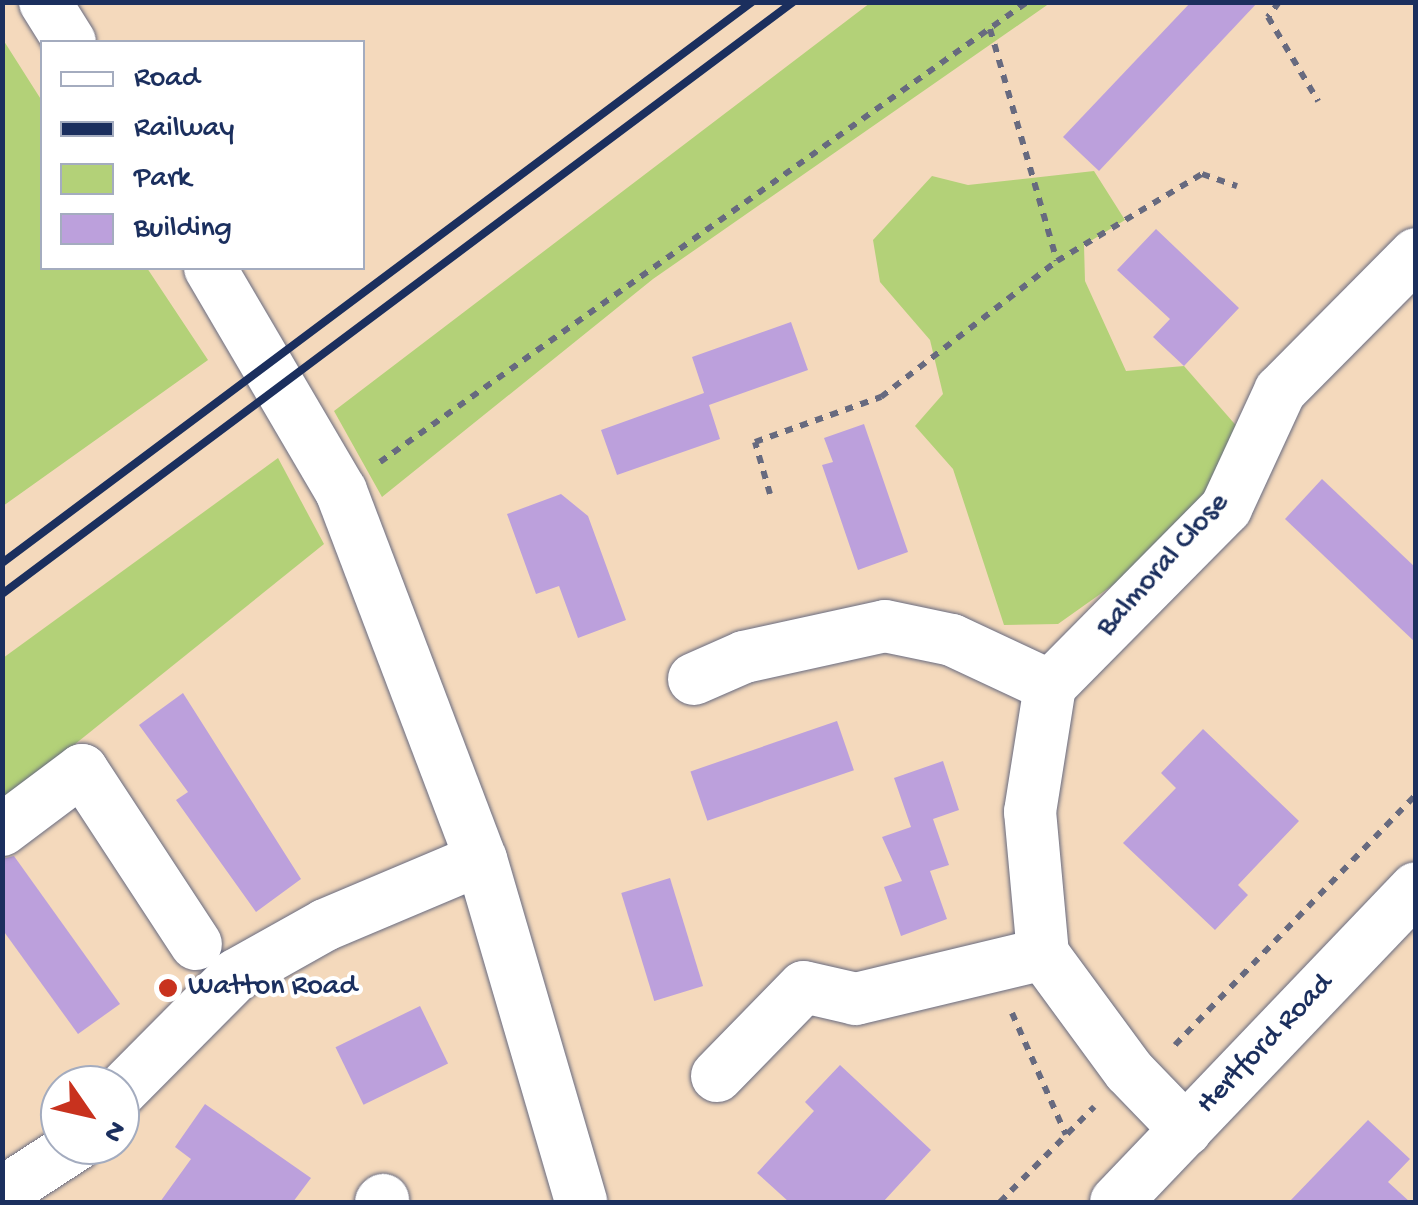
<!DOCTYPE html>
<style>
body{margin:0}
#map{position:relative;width:1418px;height:1205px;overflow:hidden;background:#f4d9bc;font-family:"Gochi Hand",sans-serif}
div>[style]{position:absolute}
.green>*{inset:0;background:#b3d178}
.building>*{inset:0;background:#bca0dc;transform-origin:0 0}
.path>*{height:6px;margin-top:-3px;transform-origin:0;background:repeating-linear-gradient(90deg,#676a7f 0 8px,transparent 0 16px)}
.roads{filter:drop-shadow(0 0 2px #676a7f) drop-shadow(0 0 2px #676a7f)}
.minor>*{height:52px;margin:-26px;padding:0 26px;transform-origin:26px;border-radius:26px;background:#fff}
.rail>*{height:8px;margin:-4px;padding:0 4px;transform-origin:4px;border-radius:4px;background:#1b2f5e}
.dots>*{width:28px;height:28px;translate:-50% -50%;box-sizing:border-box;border:5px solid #fff;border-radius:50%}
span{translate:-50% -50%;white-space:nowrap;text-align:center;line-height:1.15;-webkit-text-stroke:8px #fff;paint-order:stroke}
.street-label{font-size:30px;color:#1b2f5e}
.poi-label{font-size:30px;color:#1b2f5e}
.left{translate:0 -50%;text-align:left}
.frame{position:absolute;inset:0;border:5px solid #1b2f5e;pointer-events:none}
.legend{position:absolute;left:40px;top:40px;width:325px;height:230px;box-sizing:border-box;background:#fff;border:2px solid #a4acbf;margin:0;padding:12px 18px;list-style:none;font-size:30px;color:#1b2f5e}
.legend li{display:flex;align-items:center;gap:20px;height:50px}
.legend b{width:50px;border:2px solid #a4acbf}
.north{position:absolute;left:40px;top:1065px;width:100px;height:100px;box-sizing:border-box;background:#fff;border:2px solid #a4acbf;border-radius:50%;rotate:124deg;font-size:28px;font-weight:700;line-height:40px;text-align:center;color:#1b2f5e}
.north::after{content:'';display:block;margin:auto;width:35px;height:45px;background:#c8321e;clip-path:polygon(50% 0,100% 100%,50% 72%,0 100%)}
</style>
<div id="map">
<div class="green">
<i style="clip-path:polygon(870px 3px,1050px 3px,653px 279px,382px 497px,334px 411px)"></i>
<i style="clip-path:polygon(2px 38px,42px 101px,42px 268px,147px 268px,208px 360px,3px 506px)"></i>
<i style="clip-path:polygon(1094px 171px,1125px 220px,1084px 245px,1085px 281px,1126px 371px,1184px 366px,1240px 430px,1222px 473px,1137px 568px,1058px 624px,1004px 625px,953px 469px,915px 426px,943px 394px,930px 340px,880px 282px,873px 240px,932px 176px,968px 185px)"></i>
<i style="clip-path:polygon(278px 458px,324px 544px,3px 802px,3px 658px)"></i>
</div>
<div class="building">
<i style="clip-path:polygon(1191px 2px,1258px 2px,1099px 171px,1063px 137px)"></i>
<i style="clip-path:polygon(1156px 229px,1239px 308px,1184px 366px,1153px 337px,1170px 319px,1117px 270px)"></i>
<i style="clip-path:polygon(791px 322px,808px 370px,709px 405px,720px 439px,617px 475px,601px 430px,704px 393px,692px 357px)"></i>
<i style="clip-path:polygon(864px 424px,908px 552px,858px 570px,822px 465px,833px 462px,824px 438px)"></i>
<i style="clip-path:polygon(1322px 479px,1416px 568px,1416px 643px,1285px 519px)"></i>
<i style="clip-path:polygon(561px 494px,588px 516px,626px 620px,578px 638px,559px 586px,536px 594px,507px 514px)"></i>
<i style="clip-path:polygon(183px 693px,301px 879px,256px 912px,176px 800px,188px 792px,139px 725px)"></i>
<i style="left:837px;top:721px;width:52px;height:155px;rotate:71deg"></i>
<i style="clip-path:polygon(1203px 729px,1299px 821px,1238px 885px,1248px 895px,1215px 930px,1123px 843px,1176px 788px,1161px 773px)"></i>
<i style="clip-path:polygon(943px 761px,959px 810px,933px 819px,949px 865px,930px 871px,947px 919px,901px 936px,884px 887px,902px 881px,882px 837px,911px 827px,894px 778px)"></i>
<i style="clip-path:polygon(14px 856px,120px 1004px,78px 1034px,2px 929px,2px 859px)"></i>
<i style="left:670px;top:878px;width:113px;height:51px;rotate:73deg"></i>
<i style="left:420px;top:1006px;width:64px;height:94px;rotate:64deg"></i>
<i style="clip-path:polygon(840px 1065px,931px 1150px,883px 1202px,789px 1202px,757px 1173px,814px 1111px,805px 1102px)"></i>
<i style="clip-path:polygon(205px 1104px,311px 1178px,293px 1202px,160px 1202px,191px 1159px,175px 1147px)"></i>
<i style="clip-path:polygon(1368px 1120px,1410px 1159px,1388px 1182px,1410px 1202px,1289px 1202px)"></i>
</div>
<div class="path">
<i style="left:1279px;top:2px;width:19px;rotate:126deg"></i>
<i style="left:1268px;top:17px;width:98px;rotate:59.2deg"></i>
<i style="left:990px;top:29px;width:241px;rotate:73.9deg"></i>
<i style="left:380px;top:462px;width:794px;rotate:-35.41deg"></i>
<i style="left:770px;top:494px;width:54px;rotate:-106.1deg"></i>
<i style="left:755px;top:442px;width:134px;rotate:-19.7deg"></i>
<i style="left:881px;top:397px;width:222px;rotate:-37.7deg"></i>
<i style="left:1057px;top:261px;width:169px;rotate:-31deg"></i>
<i style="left:1202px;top:174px;width:37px;rotate:19deg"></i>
<i style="left:1012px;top:1013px;width:133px;rotate:66.1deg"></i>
<i style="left:1175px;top:1045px;width:347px;rotate:-46.1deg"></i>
<i style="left:1000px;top:1202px;width:134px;rotate:-45.3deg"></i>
</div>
<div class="roads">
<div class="minor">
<i style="left:45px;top:2px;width:47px;rotate:58deg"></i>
<i style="left:210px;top:268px;width:259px;rotate:59.6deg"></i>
<i style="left:341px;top:491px;width:394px;rotate:69.2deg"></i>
<i style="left:481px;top:859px;width:357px;rotate:73.7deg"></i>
<i style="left:694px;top:679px;width:55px;rotate:-23.7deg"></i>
<i style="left:744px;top:657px;width:144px;rotate:-12.4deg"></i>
<i style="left:885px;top:626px;width:68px;rotate:11.8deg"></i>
<i style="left:952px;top:640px;width:108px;rotate:25.1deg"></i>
<i style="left:2px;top:830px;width:100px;rotate:-36.9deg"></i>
<i style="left:82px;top:770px;width:208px;rotate:56.8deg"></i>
<i style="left:717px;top:1076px;width:124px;rotate:-45.7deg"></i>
<i style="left:804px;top:987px;width:53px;rotate:13deg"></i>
<i style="left:856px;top:999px;width:192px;rotate:-13.5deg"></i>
<i style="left:120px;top:1092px;width:165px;rotate:-45.2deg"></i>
<i style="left:236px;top:975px;width:102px;rotate:-29.3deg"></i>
<i style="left:325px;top:925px;width:169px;rotate:-22.9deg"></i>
<i style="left:1186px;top:1130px;width:82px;rotate:-134deg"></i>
<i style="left:1129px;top:1071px;width:145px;rotate:-126.3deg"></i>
<i style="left:1043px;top:954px;width:143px;rotate:-95.2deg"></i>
<i style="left:1030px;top:812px;width:128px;rotate:-81deg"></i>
<i style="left:1050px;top:686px;width:250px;rotate:-45.3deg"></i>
<i style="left:1226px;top:508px;width:129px;rotate:-65.2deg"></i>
<i style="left:1280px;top:391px;width:193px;rotate:-45.2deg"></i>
<i style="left:2px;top:1193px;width:88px;rotate:-33deg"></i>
<i style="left:381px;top:1202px;width:3px;rotate:-45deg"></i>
<i style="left:1116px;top:1202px;width:434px;rotate:-46.3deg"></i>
</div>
</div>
<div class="rail">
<i style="left:2px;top:563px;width:937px;rotate:-36.8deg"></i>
<i style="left:2px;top:594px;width:988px;rotate:-36.81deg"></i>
</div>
<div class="dots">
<i style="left:168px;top:988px;background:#c8321e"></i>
</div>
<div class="street-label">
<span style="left:1164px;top:566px;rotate:-48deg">Balmoral Close</span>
<span style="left:1266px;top:1045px;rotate:-46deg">Hertford Road</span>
</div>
<div class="poi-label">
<span class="left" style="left:188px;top:988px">Watton Road</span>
</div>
<div class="frame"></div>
<ul class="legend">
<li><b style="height:12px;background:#fff"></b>Road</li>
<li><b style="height:12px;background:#1b2f5e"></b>Railway</li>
<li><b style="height:28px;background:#b3d178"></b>Park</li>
<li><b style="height:28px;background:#bca0dc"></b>Building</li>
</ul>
<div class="north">N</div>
</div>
